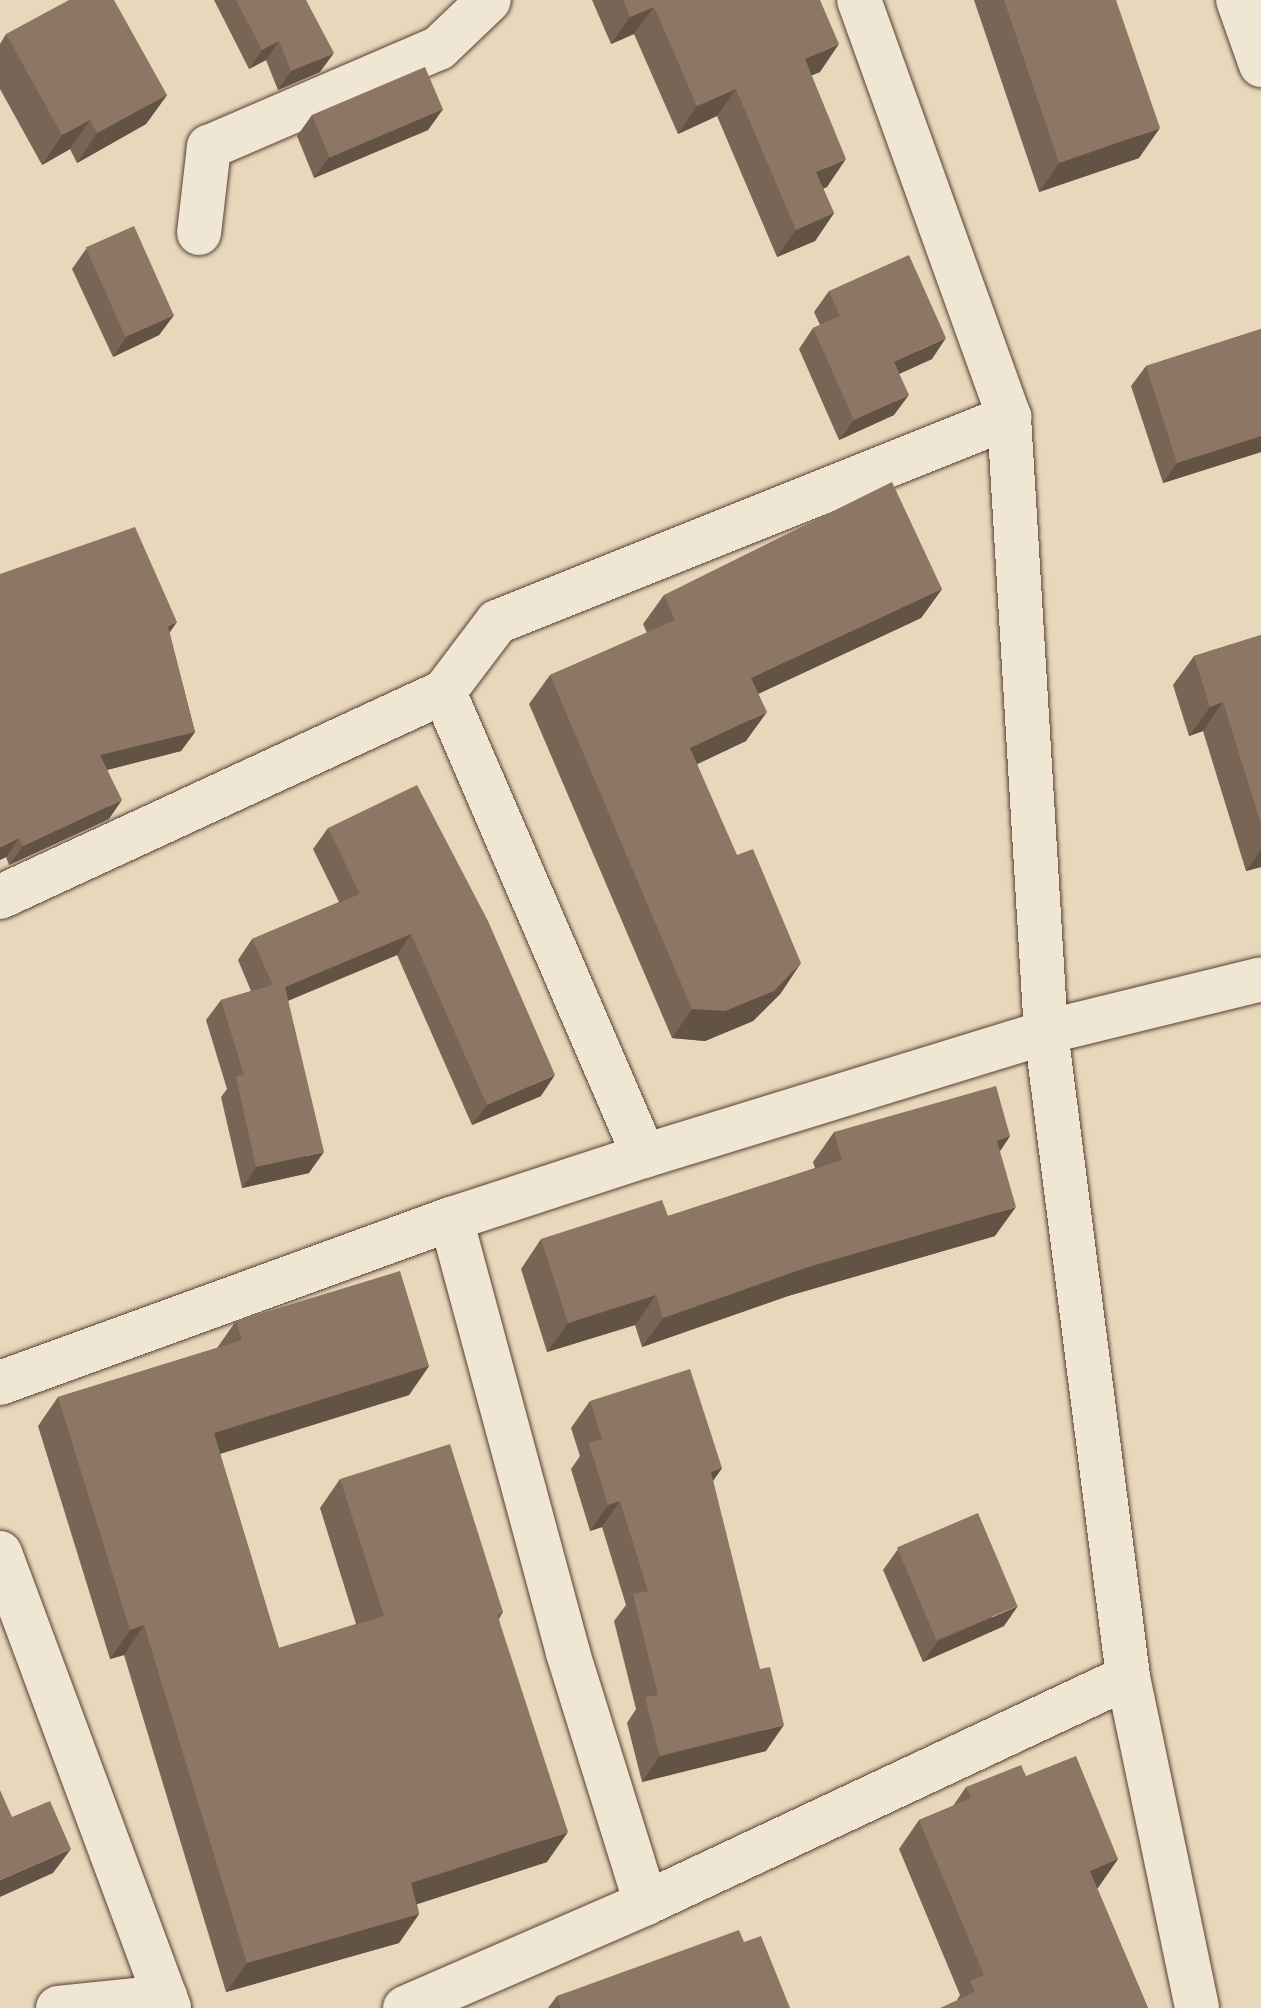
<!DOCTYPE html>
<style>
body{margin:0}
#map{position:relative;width:1261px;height:2008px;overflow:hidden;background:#e7d8bc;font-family:"Libre Bodoni",serif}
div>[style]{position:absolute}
.roads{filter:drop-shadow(0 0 2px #5a3f30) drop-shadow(0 0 2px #5a3f30)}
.street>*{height:44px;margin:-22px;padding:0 22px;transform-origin:22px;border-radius:22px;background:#efe6d3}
.wall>*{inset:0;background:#796555}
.shaded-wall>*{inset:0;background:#635345}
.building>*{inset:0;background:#8d7663;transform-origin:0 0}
span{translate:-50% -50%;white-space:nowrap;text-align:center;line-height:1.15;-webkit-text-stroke:7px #efe6d3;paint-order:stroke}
</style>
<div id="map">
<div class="roads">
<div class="street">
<i style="left:859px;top:0;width:443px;rotate:70.2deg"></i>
<i style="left:1009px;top:417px;width:616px;rotate:86.56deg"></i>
<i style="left:1046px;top:1032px;width:650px;rotate:82.75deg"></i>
<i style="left:1128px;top:1677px;width:338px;rotate:78.2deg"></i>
<i style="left:1238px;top:0;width:69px;rotate:70.5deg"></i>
<i style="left:199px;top:233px;width:87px;rotate:-83.4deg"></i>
<i style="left:209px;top:147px;width:250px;rotate:-23.3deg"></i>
<i style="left:439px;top:48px;width:69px;rotate:-43.8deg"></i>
<i style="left:444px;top:692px;width:505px;rotate:66.68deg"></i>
<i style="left:0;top:897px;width:489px;rotate:-24.8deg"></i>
<i style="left:444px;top:692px;width:88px;rotate:-52.9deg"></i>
<i style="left:497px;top:622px;width:552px;rotate:-21.82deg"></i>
<i style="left:451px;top:1219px;width:449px;rotate:74.9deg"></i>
<i style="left:568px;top:1653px;width:262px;rotate:72.7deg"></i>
<i style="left:0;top:1383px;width:480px;rotate:-20deg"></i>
<i style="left:451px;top:1219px;width:203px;rotate:-18.1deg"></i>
<i style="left:644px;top:1156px;width:421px;rotate:-17.1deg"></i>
<i style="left:1046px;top:1032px;width:221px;rotate:-13.8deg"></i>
<i style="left:0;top:1553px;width:485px;rotate:69.6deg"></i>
<i style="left:58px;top:2008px;width:108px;rotate:-5.9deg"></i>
<i style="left:405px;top:2008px;width:263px;rotate:-23.5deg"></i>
<i style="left:646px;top:1903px;width:532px;rotate:-25.12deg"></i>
</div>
</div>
<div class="wall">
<i style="clip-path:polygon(214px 0,306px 0,320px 72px,278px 90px,266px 60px,249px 69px)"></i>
<i style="clip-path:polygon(592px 0,820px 0,820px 72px,811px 75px,827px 187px,823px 188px,834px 213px,815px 241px,777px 257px,717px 116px,678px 134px,634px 34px,611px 44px)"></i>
<i style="clip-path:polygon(974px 0,1116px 0,1139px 158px,1039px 192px)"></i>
<i style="clip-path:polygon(6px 34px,167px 95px,146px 124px,77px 163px,70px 149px,42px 165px,0 89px,0 44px)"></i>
<i style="clip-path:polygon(443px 109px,428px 130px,314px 178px,297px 136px,312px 115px)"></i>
<i style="clip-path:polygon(86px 249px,174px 315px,159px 335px,113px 357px,72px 269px)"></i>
<i style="clip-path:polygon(829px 291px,932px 359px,899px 374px,894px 415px,839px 440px,799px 349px,813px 328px,820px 325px,814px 312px)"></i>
<i style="clip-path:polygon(1261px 329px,1261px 452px,1163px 483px,1131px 386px,1146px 366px)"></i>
<i style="clip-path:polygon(942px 589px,921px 618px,758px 694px,746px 741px,697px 764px,781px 993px,753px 1021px,705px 1041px,672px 1038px,529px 704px,550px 675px,647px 633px,643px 624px,664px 595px)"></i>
<i style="clip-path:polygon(169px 632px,195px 732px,181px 751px,107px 770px,109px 819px,9px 865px,6px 857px,0 860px)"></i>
<i style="clip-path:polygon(1261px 635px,1261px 867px,1246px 871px,1203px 731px,1189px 736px,1173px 685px,1194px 656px)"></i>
<i style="clip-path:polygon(328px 828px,541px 1096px,472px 1125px,397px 955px,288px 1001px,309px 1173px,242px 1188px,221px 1097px,227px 1089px,206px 1020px,221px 1000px,251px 991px,238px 960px,252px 939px,339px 902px,313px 849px)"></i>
<i style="clip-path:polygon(834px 1132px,1010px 1136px,1000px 1151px,995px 1236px,788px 1296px,642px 1347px,635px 1325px,547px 1352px,521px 1269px,541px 1239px,668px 1216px,815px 1168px,813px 1162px)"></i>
<i style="clip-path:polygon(236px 1321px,429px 1366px,409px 1395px,220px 1454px,279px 1648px,356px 1624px,320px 1508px,340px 1479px,503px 1612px,499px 1619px,547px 1862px,417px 1904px,419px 1914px,399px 1943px,226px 1992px,124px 1655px,110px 1659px,38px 1426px,58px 1397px,217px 1348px)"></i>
<i style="clip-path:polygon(590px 1401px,722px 1468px,713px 1481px,766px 1751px,642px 1782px,627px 1723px,636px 1709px,614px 1621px,626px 1605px,602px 1527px,590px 1531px,571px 1469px,580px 1456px,571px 1428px)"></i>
<i style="clip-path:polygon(898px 1549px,1004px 1626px,923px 1662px,883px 1570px)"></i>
<i style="clip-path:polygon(1026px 1776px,1118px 1859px,1097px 1888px,1148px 2008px,957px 2000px,960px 1995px,899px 1849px,919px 1820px,953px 1806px,966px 1787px)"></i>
<i style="clip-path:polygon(744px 1942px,790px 2008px,548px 2008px,557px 1996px)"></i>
</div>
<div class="shaded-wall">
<i style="clip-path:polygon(654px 7px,634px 34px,611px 44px,630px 17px)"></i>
<i style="clip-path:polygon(279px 41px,266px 60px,249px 69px,262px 50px)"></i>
<i style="clip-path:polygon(839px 44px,820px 72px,785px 87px,805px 59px)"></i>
<i style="clip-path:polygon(334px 53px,320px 72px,278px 90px,291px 71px)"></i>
<i style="clip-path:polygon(736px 89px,717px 116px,678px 134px,697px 106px)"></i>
<i style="clip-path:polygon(167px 95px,146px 124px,77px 163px,97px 133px)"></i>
<i style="clip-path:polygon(443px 109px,428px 130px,314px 178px,329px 157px)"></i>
<i style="clip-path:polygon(90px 120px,70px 149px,42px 165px,62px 135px)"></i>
<i style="clip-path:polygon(1160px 128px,1139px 158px,1039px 192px,1059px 163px)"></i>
<i style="clip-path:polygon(846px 159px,827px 187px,797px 200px,816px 172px)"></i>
<i style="clip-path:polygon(834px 213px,815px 241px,777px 257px,796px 230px)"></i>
<i style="clip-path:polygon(174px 315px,159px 335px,113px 357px,127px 336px)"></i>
<i style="clip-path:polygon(946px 338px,932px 359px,879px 383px,894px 362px)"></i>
<i style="clip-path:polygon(909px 395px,894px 415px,839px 440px,854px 420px)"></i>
<i style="clip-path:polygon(1261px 436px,1261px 452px,1163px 483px,1177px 463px)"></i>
<i style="clip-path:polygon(942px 589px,921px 618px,730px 707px,751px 678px)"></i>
<i style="clip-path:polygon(177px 622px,163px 642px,168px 626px)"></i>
<i style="clip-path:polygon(1223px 702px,1203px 731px,1189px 736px,1210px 707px)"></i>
<i style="clip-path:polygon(767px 712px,746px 741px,670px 777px,690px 748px)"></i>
<i style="clip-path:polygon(195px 732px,181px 751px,87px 775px,100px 755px)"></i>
<i style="clip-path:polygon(122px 800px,109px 819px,9px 865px,23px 846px)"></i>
<i style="clip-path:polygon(19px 838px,6px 857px,0 860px,0 847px)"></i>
<i style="clip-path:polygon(1261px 850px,1261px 867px,1246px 871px)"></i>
<i style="clip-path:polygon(411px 934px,397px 955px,270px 1008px,285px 987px)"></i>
<i style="clip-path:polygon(801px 963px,781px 993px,753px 1021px,705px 1041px,672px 1038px,692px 1009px)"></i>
<i style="clip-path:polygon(555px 1075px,541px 1096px,472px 1125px,487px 1105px)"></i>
<i style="clip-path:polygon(1010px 1136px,990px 1166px,997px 1141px)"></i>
<i style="clip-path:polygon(324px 1152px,309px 1173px,242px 1188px,256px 1167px)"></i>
<i style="clip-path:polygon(1016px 1207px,995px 1236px,788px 1296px,642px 1347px,663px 1318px,808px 1267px)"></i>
<i style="clip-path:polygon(656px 1295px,635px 1325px,547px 1352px,568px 1323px)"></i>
<i style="clip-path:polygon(429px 1366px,409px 1395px,193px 1462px,214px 1433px)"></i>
<i style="clip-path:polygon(722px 1468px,704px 1494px,711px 1472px)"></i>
<i style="clip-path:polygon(620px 1501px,602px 1527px,590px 1531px,608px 1505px)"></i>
<i style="clip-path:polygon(1018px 1606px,1004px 1626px,923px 1662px,938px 1641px)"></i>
<i style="clip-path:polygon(144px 1625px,124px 1655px,110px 1659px,130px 1630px)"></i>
<i style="clip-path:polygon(784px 1725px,766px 1751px,642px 1782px,660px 1756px)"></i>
<i style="clip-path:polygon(568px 1832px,547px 1862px,390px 1913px,411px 1883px)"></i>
<i style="clip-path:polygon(71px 1849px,53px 1873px,0 1897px,0 1880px)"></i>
<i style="clip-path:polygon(1118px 1859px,1098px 1888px,1069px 1900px,1090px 1871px)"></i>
<i style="clip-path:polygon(419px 1914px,399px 1943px,226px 1992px,247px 1963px)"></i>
</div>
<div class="building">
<i style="clip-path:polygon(69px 0,114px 0,167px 95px,97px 133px,90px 120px,62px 135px,6px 34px)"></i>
<i style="clip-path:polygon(236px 0,306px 0,334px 53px,291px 71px,279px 41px,262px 50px)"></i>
<i style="clip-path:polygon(623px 0,820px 0,839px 44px,805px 59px,846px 159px,816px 172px,834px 213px,796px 230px,736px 89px,697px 106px,654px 7px,630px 17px)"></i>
<i style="clip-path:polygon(1004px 0,1116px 0,1160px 128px,1059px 163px)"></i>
<i style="left:425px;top:67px;width:46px;height:123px;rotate:67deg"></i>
<i style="left:134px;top:226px;width:98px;height:53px;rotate:66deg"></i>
<i style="clip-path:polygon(909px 255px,946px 338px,894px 362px,909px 395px,854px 420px,813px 328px,840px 316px,829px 291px)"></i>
<i style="clip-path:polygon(1261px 329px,1261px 436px,1177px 463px,1146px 366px)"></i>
<i style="clip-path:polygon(892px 482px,942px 589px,751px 678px,767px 712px,690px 748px,737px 855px,753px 849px,801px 963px,774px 991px,725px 1011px,692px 1009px,550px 675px,675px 620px,664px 595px)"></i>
<i style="clip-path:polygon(135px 527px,177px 622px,168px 626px,195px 732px,100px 755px,122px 800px,23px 846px,19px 838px,0 847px,0 574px)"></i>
<i style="clip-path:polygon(1261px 635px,1261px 824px,1223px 702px,1210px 707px,1194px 656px)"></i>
<i style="clip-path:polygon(417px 785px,488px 921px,555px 1075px,487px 1105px,411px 934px,285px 987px,324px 1152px,256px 1167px,236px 1076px,244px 1075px,221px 1000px,273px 985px,252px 939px,360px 894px,328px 828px)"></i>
<i style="clip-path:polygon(996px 1086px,1010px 1136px,997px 1141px,1016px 1207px,808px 1267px,663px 1318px,656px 1295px,568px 1323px,541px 1239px,662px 1200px,668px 1216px,842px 1160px,834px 1132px)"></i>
<i style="clip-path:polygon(400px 1271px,429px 1366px,214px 1433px,279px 1648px,384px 1616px,340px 1479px,450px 1444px,503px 1612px,497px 1614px,568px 1832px,411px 1883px,419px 1914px,247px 1963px,144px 1625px,130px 1630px,58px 1397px,242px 1340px,236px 1321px)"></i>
<i style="clip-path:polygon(690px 1369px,722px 1468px,711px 1472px,760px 1669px,770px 1667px,784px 1725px,660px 1756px,645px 1697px,658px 1695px,633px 1594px,648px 1591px,620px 1501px,608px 1505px,589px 1443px,602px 1439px,590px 1401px)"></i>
<i style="left:978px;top:1513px;width:101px;height:88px;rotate:67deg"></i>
<i style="clip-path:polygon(1076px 1756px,1118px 1859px,1090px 1871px,1148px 2008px,940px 2008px,975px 1992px,970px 1981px,984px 1975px,919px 1820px,971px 1798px,966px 1787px,1021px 1765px,1026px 1776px)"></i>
<i style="clip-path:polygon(0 1790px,12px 1817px,50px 1801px,71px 1849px,0 1880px)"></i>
<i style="clip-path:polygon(739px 1930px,744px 1942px,761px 1936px,790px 2008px,561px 2008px,557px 1996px)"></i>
</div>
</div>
